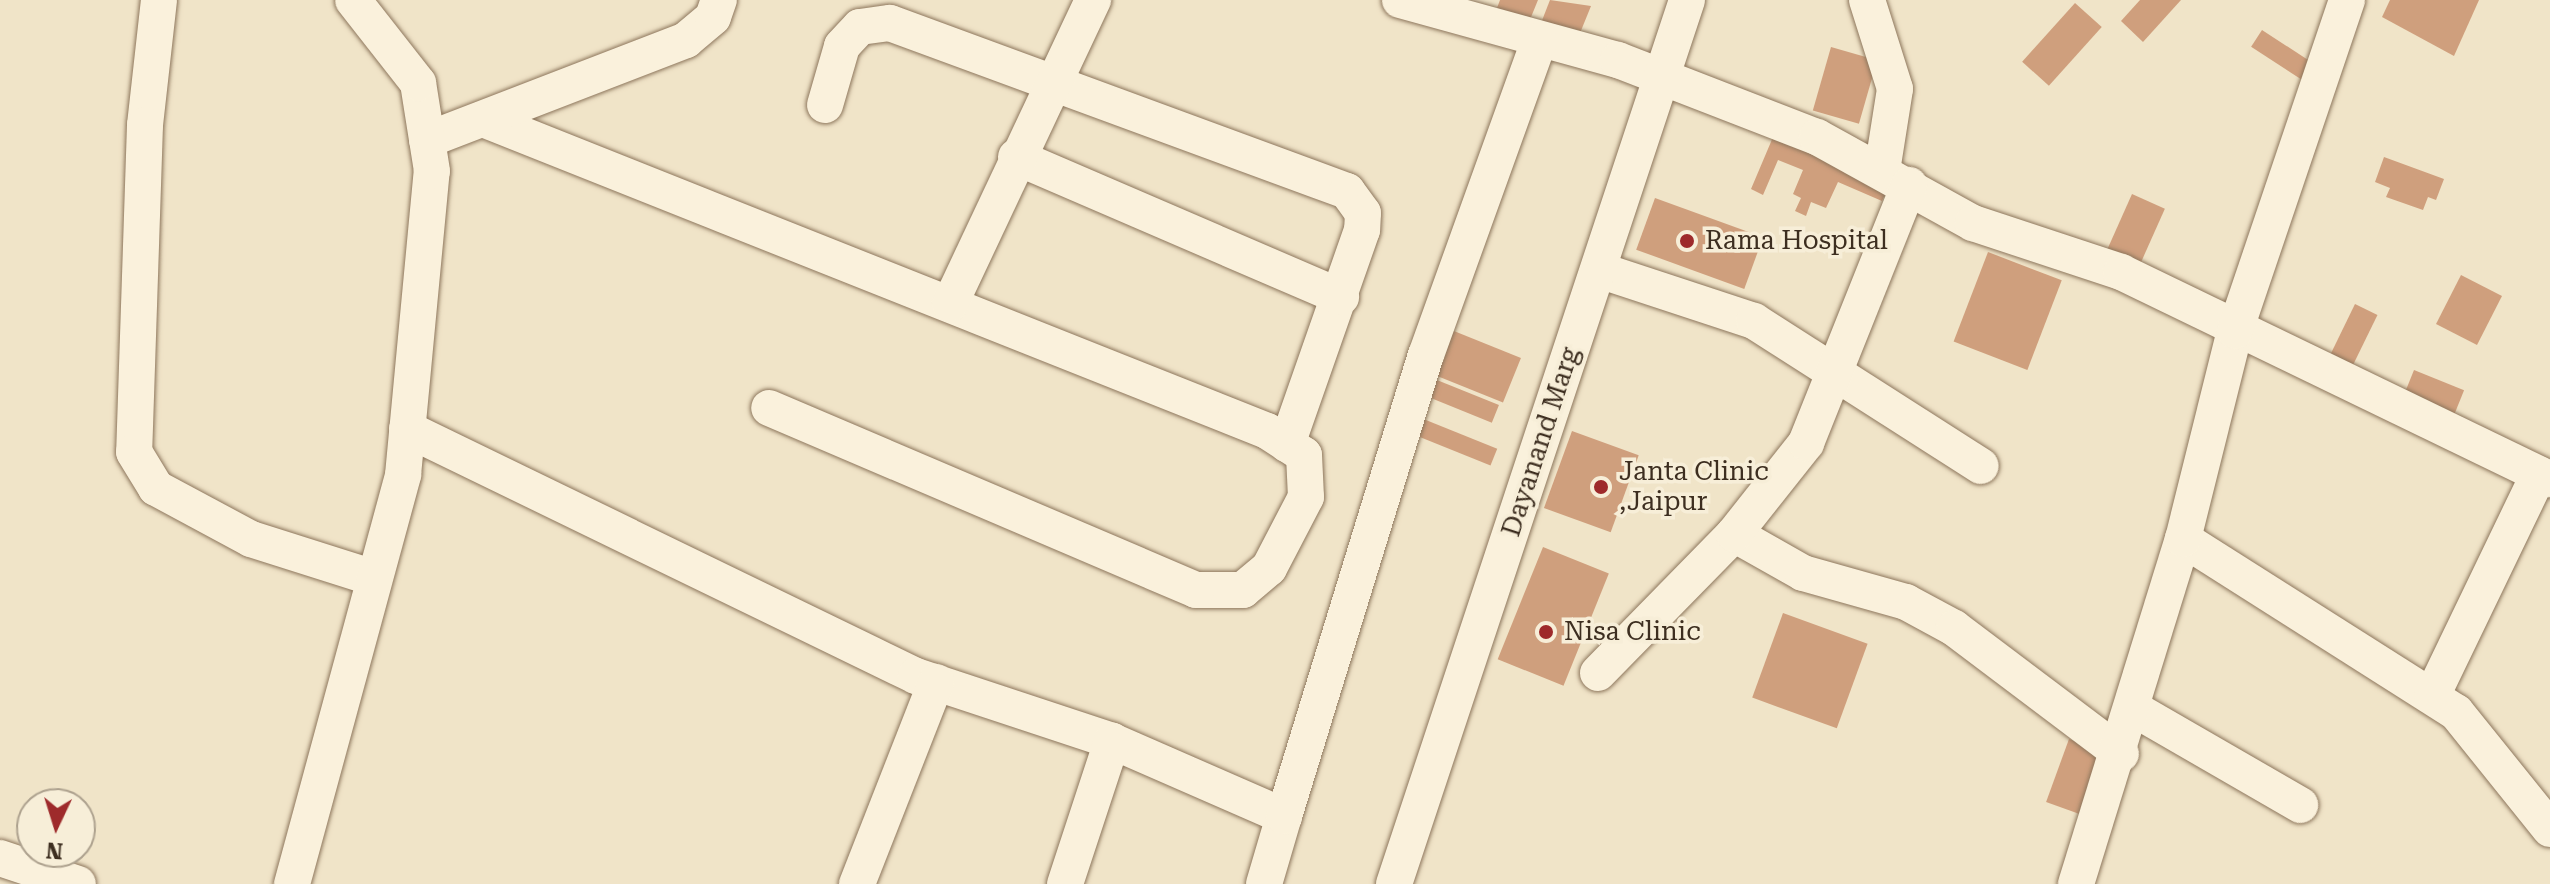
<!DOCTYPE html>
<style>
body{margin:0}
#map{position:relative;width:2550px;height:884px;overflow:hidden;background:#f0e4c8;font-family:"Roboto Serif",serif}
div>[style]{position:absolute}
.building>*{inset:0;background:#cf9f7d;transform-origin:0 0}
.roads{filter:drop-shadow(0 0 2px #8d765c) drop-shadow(0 0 2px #8d765c)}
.minor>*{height:36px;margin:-18px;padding:0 18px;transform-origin:18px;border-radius:18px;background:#faf1dc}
.dots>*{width:22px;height:22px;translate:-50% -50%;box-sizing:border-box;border:4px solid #f7eed8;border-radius:50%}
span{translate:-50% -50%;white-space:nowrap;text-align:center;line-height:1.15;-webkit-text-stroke:7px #f7eed8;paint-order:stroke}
.poi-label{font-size:26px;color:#3d2e20}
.left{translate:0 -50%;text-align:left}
.street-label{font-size:26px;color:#3d2e20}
.north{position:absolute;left:16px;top:788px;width:80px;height:80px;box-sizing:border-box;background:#f7eed8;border:2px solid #ada18e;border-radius:50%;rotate:184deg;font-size:22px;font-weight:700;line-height:32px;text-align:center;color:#3d2e20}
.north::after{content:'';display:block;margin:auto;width:28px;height:36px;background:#9e2a2b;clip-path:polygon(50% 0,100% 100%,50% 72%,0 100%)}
</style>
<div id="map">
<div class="building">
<i style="clip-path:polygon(1500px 0,1538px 0,1529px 22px,1497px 8px)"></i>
<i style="clip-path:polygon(1550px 0,1591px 6px,1578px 38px,1541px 23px)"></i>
<i style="clip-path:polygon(2140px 0,2181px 0,2143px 42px,2121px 21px)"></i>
<i style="clip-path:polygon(2390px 0,2479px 0,2454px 56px,2382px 17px)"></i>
<i style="left:2075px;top:3px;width:36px;height:79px;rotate:42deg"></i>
<i style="left:2262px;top:30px;width:60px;height:20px;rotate:33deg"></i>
<i style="left:1831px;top:47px;width:48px;height:66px;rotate:16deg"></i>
<i style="clip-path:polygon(1776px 130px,1891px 179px,1882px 201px,1838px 182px,1826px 208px,1811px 202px,1806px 216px,1795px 211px,1801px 198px,1793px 194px,1803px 170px,1778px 160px,1763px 195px,1751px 189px)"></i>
<i style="clip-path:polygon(2384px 157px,2444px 179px,2436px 200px,2428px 197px,2423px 210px,2386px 197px,2390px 188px,2375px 182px)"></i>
<i style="left:2132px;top:194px;width:36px;height:66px;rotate:24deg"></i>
<i style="left:1655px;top:198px;width:115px;height:55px;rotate:20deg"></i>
<i style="left:1988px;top:252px;width:79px;height:96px;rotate:21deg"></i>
<i style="left:2461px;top:275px;width:46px;height:55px;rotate:27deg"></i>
<i style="left:2355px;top:304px;width:25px;height:58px;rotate:26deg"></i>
<i style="left:1444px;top:327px;width:83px;height:48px;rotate:22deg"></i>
<i style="left:2414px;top:370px;width:54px;height:25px;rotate:22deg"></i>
<i style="left:1422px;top:374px;width:83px;height:19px;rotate:22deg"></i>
<i style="left:1411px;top:414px;width:93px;height:18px;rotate:22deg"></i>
<i style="left:1572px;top:431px;width:71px;height:82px;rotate:20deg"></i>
<i style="left:1543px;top:547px;width:71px;height:121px;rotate:22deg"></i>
<i style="left:1783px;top:613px;width:90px;height:90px;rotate:20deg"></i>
<i style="left:2069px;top:739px;width:37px;height:67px;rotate:20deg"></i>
</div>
<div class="roads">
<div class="minor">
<i style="left:159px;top:0;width:126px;rotate:96.4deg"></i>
<i style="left:145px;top:125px;width:327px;rotate:91.9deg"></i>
<i style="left:134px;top:452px;width:42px;rotate:58.6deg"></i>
<i style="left:156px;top:488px;width:108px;rotate:28.2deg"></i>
<i style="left:251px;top:539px;width:129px;rotate:17.6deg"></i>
<i style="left:1400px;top:0;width:226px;rotate:15.4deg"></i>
<i style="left:1618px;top:60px;width:213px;rotate:21.2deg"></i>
<i style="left:1817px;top:137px;width:178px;rotate:28.9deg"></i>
<i style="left:1973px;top:223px;width:156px;rotate:18.3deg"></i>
<i style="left:2121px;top:272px;width:476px;rotate:25.8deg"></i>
<i style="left:1867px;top:0;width:93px;rotate:72.5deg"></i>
<i style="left:1895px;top:89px;width:83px;rotate:99deg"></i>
<i style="left:825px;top:105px;width:61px;rotate:-73.9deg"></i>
<i style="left:842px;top:46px;width:26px;rotate:-47deg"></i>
<i style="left:860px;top:27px;width:30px;rotate:-8deg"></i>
<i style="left:890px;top:23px;width:487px;rotate:20.2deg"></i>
<i style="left:1347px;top:191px;width:27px;rotate:54deg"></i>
<i style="left:1363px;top:213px;width:17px;rotate:93deg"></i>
<i style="left:1362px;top:230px;width:227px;rotate:109.3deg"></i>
<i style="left:483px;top:119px;width:844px;rotate:21.7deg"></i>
<i style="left:1267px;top:431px;width:44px;rotate:33deg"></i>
<i style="left:1304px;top:455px;width:42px;rotate:87.3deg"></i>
<i style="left:1306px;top:497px;width:80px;rotate:117.5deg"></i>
<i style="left:1269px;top:568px;width:34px;rotate:140deg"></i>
<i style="left:1243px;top:590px;width:47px;rotate:180deg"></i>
<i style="left:1196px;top:590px;width:464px;rotate:-156.9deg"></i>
<i style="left:427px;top:140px;width:278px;rotate:-21.1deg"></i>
<i style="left:686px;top:40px;width:35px;rotate:-40deg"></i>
<i style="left:713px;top:17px;width:18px;rotate:-71deg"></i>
<i style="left:1016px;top:157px;width:354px;rotate:23.3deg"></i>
<i style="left:1599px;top:270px;width:163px;rotate:18.2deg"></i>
<i style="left:1754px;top:321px;width:269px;rotate:32.6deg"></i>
<i style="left:950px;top:304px;width:336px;rotate:-64.8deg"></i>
<i style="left:407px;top:429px;width:566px;rotate:25.89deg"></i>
<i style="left:916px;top:676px;width:206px;rotate:18.3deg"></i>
<i style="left:1112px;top:741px;width:188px;rotate:23.6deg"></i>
<i style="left:1284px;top:816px;width:71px;rotate:106.4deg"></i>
<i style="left:1734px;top:534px;width:79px;rotate:29.5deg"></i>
<i style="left:1803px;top:573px;width:107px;rotate:15.7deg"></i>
<i style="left:1906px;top:602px;width:55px;rotate:28.4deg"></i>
<i style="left:1954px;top:628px;width:209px;rotate:37deg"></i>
<i style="left:2183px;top:539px;width:323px;rotate:32.4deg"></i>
<i style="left:2456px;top:712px;width:150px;rotate:51.2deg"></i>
<i style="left:1598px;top:673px;width:194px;rotate:-45.6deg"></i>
<i style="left:1734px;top:534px;width:116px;rotate:-51.6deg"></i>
<i style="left:1806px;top:443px;width:278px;rotate:-68.2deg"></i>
<i style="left:2432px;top:696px;width:246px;rotate:-64.3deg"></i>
<i style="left:2134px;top:709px;width:192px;rotate:30deg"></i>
<i style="left:1284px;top:816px;width:482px;rotate:-72.9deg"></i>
<i style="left:1426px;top:355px;width:334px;rotate:-70.2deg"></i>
<i style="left:0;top:858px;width:82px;rotate:18.4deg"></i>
<i style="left:292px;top:884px;width:424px;rotate:-74.8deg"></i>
<i style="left:403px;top:475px;width:305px;rotate:-84.6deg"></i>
<i style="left:432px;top:171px;width:89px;rotate:-99deg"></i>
<i style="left:418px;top:83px;width:105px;rotate:-128.1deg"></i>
<i style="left:857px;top:884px;width:217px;rotate:-68.6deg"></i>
<i style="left:1065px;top:884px;width:151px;rotate:-71.8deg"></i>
<i style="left:1394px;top:884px;width:931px;rotate:-71.66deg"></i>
<i style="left:2076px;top:884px;width:361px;rotate:-72.8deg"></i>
<i style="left:2183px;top:539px;width:214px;rotate:-76deg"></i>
<i style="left:2235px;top:331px;width:349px;rotate:-71.3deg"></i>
</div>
</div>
<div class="dots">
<i style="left:1687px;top:241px;background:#9e2a2b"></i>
<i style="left:1601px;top:487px;background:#9e2a2b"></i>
<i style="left:1546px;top:632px;background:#9e2a2b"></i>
</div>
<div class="poi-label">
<span class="left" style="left:1705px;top:241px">Rama Hospital</span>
<span class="left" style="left:1619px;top:487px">Janta Clinic<br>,Jaipur</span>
<span class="left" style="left:1564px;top:632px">Nisa Clinic</span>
</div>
<div class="street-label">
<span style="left:1541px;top:442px;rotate:-72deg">Dayanand Marg</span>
</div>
<div class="north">N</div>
</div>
